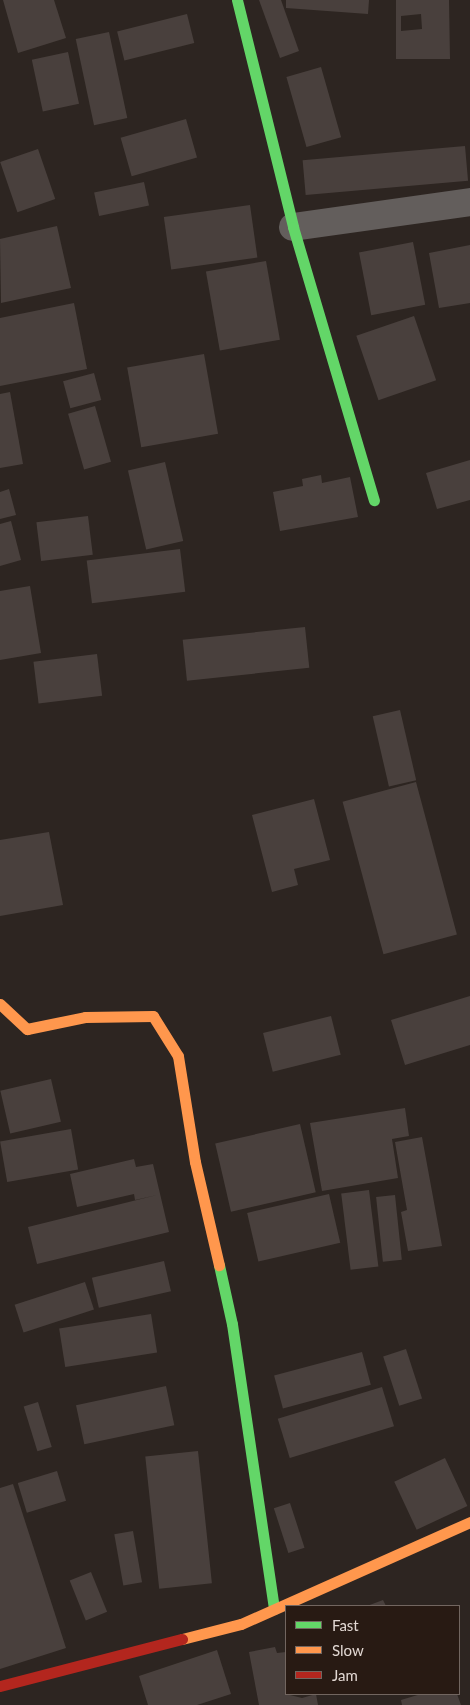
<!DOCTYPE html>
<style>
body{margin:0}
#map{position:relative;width:470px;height:1705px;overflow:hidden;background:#2d2521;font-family:Lato,sans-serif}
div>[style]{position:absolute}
.building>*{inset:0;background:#49403d;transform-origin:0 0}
.street>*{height:28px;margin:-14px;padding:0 14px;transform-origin:14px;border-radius:14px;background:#635e5c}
.fast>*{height:11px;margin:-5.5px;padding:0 5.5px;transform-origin:5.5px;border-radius:5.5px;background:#63d668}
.slow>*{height:11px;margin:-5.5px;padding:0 5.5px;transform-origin:5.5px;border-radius:5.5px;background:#ff974d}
.jam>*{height:11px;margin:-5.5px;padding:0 5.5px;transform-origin:5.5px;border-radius:5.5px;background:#b3261e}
span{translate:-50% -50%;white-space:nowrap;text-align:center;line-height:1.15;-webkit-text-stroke:5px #281a13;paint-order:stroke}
.legend{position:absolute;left:285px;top:1605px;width:175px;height:90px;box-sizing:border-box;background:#281a13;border:1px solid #726660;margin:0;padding:6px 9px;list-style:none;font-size:15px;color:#e2d8d3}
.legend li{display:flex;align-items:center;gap:10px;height:25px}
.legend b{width:25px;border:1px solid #726660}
</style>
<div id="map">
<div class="building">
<i style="clip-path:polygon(3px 0,54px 0,66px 38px,18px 53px)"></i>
<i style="clip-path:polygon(259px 0,281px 0,299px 51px,280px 58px)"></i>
<i style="clip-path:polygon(286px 0,369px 0,368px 14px,286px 8px)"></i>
<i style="clip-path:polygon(evenodd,396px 0,449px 0,450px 59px,396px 59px,396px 0,421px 14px,422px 29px,401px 31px,401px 16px,421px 14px)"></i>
<i style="left:187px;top:14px;width:30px;height:72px;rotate:76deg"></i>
<i style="left:109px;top:32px;width:88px;height:34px;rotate:78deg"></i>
<i style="left:68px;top:52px;width:53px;height:37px;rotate:78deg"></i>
<i style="left:321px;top:67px;width:73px;height:36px;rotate:74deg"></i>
<i style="left:186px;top:119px;width:40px;height:68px;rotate:74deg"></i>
<i style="left:465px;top:146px;width:35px;height:163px;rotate:85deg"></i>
<i style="left:38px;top:149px;width:53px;height:40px;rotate:71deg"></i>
<i style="left:144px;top:182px;width:24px;height:51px;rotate:78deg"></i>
<i style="left:250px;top:205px;width:53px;height:87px;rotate:82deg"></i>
<i style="clip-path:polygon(57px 226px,71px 288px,1px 303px,0 239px)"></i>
<i style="left:413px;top:242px;width:64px;height:55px;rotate:79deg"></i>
<i style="clip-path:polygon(470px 245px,470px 303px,439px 308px,429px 253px)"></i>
<i style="left:266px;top:261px;width:80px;height:61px;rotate:80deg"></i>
<i style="clip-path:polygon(74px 303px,87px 369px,0 386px,0 318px)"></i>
<i style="left:414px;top:316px;width:68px;height:61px;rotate:71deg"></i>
<i style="left:204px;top:354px;width:81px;height:78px;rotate:80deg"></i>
<i style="left:94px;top:373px;width:28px;height:32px;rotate:75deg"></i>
<i style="clip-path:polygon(10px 392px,23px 464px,0 468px,0 394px)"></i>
<i style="left:95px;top:406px;width:58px;height:28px;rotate:74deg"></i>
<i style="clip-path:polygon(470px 460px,470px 500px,437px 509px,426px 473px)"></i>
<i style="left:165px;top:462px;width:81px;height:38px;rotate:77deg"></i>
<i style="clip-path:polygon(321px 475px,322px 483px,350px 477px,358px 517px,280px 531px,273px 492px,303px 486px,302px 479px)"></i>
<i style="clip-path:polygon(9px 489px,16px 515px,0 519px,0 492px)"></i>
<i style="left:88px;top:516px;width:39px;height:52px;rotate:83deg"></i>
<i style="clip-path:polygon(11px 521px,21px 560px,0 566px,0 524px)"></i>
<i style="left:180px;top:549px;width:43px;height:94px;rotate:83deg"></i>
<i style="clip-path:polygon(30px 586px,41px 653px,0 660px,0 591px)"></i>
<i style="left:305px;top:627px;width:41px;height:123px;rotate:84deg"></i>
<i style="left:97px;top:654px;width:42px;height:64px;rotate:83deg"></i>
<i style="left:400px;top:710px;width:72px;height:28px;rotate:77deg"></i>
<i style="left:416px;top:782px;width:158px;height:76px;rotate:75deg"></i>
<i style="clip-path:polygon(314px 799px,330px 860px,294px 869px,298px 885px,272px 892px,252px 815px)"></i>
<i style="clip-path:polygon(49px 832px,63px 905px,0 916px,0 840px)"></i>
<i style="clip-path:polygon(470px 996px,470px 1045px,405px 1065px,391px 1020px)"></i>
<i style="left:331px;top:1016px;width:40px;height:70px;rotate:76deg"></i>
<i style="left:51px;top:1079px;width:44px;height:52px;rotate:77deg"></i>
<i style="clip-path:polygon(405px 1108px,409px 1136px,392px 1139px,398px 1178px,322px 1191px,310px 1123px)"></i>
<i style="left:300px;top:1124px;width:70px;height:87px;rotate:77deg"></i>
<i style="left:71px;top:1129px;width:41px;height:72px;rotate:80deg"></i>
<i style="clip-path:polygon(422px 1137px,442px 1246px,408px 1251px,401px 1212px,407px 1210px,395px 1142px)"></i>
<i style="clip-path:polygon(134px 1159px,136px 1167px,153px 1164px,169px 1232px,37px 1264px,28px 1227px,157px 1195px,135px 1200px,134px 1194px,77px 1207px,70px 1174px)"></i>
<i style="left:369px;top:1190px;width:77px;height:28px;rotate:83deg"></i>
<i style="left:329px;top:1194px;width:50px;height:84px;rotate:77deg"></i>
<i style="left:395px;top:1195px;width:65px;height:19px;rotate:84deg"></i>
<i style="left:164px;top:1261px;width:31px;height:74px;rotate:77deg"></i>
<i style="left:85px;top:1282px;width:29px;height:74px;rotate:72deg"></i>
<i style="left:151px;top:1314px;width:39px;height:93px;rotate:81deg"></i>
<i style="left:406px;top:1349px;width:52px;height:24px;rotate:72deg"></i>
<i style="left:362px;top:1352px;width:34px;height:91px;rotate:75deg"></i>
<i style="left:166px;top:1386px;width:40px;height:92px;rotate:78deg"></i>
<i style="left:382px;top:1387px;width:41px;height:109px;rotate:73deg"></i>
<i style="left:38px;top:1402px;width:47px;height:15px;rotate:73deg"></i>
<i style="left:198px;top:1451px;width:133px;height:53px;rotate:84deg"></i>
<i style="left:445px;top:1458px;width:53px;height:56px;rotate:65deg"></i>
<i style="left:57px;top:1471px;width:31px;height:41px;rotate:73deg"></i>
<i style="clip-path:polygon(13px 1484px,66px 1648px,0 1669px,0 1488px)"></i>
<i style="left:290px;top:1503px;width:47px;height:17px;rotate:72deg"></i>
<i style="left:133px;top:1531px;width:52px;height:19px;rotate:80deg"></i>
<i style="left:91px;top:1572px;width:43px;height:23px;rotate:68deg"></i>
<i style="clip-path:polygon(383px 1600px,386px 1606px,367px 1606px)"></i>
<i style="clip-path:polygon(275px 1647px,277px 1653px,286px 1652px,286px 1694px,302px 1698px,316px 1694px,318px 1705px,259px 1705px,249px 1652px)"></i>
<i style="clip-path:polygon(217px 1650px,231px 1694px,197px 1705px,148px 1705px,139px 1676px)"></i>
<i style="clip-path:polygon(421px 1694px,457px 1694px,461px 1705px,402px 1705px,401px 1700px)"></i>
</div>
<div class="street">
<i style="left:293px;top:227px;width:179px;rotate:-8deg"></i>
</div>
<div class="fast">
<i style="left:237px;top:0;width:234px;rotate:76.1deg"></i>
<i style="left:293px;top:227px;width:285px;rotate:73.5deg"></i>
<i style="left:219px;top:1265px;width:60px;rotate:77.6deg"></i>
<i style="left:232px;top:1324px;width:288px;rotate:81.6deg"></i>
</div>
<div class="slow">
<i style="left:0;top:1004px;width:37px;rotate:43deg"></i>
<i style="left:27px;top:1029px;width:59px;rotate:-11.7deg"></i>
<i style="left:85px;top:1017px;width:68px;rotate:-0.8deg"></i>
<i style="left:153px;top:1016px;width:47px;rotate:58deg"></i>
<i style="left:178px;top:1056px;width:107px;rotate:80.9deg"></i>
<i style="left:195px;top:1162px;width:106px;rotate:76.9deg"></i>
<i style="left:182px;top:1639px;width:61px;rotate:-14.3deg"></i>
<i style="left:241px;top:1624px;width:251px;rotate:-24deg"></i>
</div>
<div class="jam">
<i style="left:0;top:1686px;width:188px;rotate:-14.5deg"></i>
</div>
<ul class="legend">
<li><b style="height:6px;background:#63d668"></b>Fast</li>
<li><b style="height:6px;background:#ff974d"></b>Slow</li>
<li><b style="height:6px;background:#b3261e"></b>Jam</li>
</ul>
</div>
